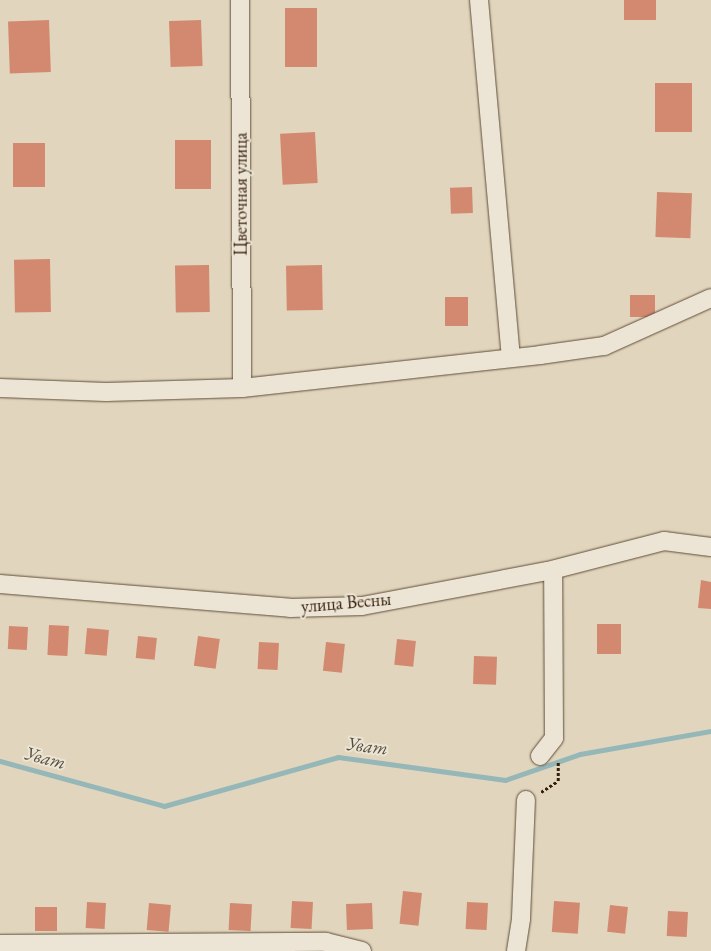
<!DOCTYPE html>
<meta charset="utf-8">
<style>
body{margin:0}
#map{position:relative;width:711px;height:951px;overflow:hidden;background:#e1d6bd;font-family:"EB Garamond",serif}
div>[style]{position:absolute}
.stream>*{height:5px;margin:-2.5px;padding:0 2.5px;transform-origin:2.5px;border-radius:2.5px;background:#96b7b8}
.building>*{inset:0;background:#d28970;transform-origin:0 0}
.path>*{height:2.5px;margin-top:-1.25px;transform-origin:0;background:repeating-linear-gradient(90deg,#371f0d 0 3px,transparent 0 5px)}
.roads{filter:drop-shadow(0 0 1px #624d39) drop-shadow(0 0 1px #624d39)}
.minor>*{height:18px;margin:-9px;padding:0 9px;transform-origin:9px;border-radius:9px;background:#ece4d4}
span{translate:-50% -50%;white-space:nowrap;text-align:center;line-height:1.15;-webkit-text-stroke:4px #ece4d4;paint-order:stroke}
.street-label{font-size:18px;color:#371f0d}
.water-label{font-size:19px;color:#544d40;font-style:italic}
</style>
<div id="map">
<div class="stream">
<i style="left:0;top:761px;width:170px;rotate:15.3deg"></i>
<i style="left:164px;top:806px;width:181px;rotate:-15.7deg"></i>
<i style="left:338px;top:757px;width:169px;rotate:7.8deg"></i>
<i style="left:505px;top:780px;width:79px;rotate:-19.1deg"></i>
<i style="left:580px;top:754px;width:133px;rotate:-10deg"></i>
</div>
<div class="building">
<i style="left:624px;top:0;width:32px;height:20px"></i>
<i style="left:285px;top:8px;width:32px;height:59px"></i>
<i style="left:49px;top:20px;width:52px;height:41px;rotate:88deg"></i>
<i style="left:201px;top:20px;width:46px;height:32px;rotate:88deg"></i>
<i style="left:655px;top:83px;width:37px;height:49px"></i>
<i style="left:315px;top:132px;width:51px;height:35px;rotate:87deg"></i>
<i style="left:175px;top:140px;width:36px;height:49px"></i>
<i style="left:13px;top:143px;width:32px;height:44px"></i>
<i style="left:472px;top:187px;width:26px;height:22px;rotate:88deg"></i>
<i style="left:657px;top:192px;width:35px;height:45px;rotate:2deg"></i>
<i style="left:50px;top:259px;width:53px;height:36px;rotate:89deg"></i>
<i style="left:209px;top:265px;width:47px;height:34px;rotate:89deg"></i>
<i style="left:322px;top:265px;width:45px;height:36px;rotate:89deg"></i>
<i style="left:630px;top:295px;width:25px;height:22px"></i>
<i style="left:468px;top:297px;width:29px;height:23px;rotate:90deg"></i>
<i style="clip-path:polygon(701px 580px,711px 582px,711px 609px,698px 608px)"></i>
<i style="left:597px;top:624px;width:24px;height:30px"></i>
<i style="left:49px;top:625px;width:20px;height:30px;rotate:3deg"></i>
<i style="left:9px;top:626px;width:19px;height:23px;rotate:3deg"></i>
<i style="left:87px;top:628px;width:22px;height:26px;rotate:5deg"></i>
<i style="left:138px;top:636px;width:19px;height:22px;rotate:6deg"></i>
<i style="left:198px;top:636px;width:22px;height:30px;rotate:8deg"></i>
<i style="left:397px;top:639px;width:19px;height:26px;rotate:6deg"></i>
<i style="left:259px;top:642px;width:20px;height:27px;rotate:3deg"></i>
<i style="left:326px;top:642px;width:19px;height:29px;rotate:6deg"></i>
<i style="left:474px;top:656px;width:23px;height:28px;rotate:2deg"></i>
<i style="left:403px;top:891px;width:19px;height:33px;rotate:6deg"></i>
<i style="left:292px;top:901px;width:21px;height:27px;rotate:3deg"></i>
<i style="left:554px;top:901px;width:26px;height:31px;rotate:4deg"></i>
<i style="left:87px;top:902px;width:19px;height:26px;rotate:3deg"></i>
<i style="left:467px;top:902px;width:21px;height:27px;rotate:3deg"></i>
<i style="left:149px;top:903px;width:22px;height:27px;rotate:5deg"></i>
<i style="left:230px;top:903px;width:22px;height:27px;rotate:3deg"></i>
<i style="left:372px;top:903px;width:26px;height:26px;rotate:88deg"></i>
<i style="left:610px;top:905px;width:18px;height:27px;rotate:6deg"></i>
<i style="left:35px;top:907px;width:22px;height:24px"></i>
<i style="left:668px;top:911px;width:20px;height:25px;rotate:3deg"></i>
</div>
<div class="path">
<i style="left:541px;top:792px;width:20px;rotate:-33deg"></i>
<i style="left:558px;top:781px;width:19px;rotate:-90deg"></i>
</div>
<div class="roads">
<div class="minor">
<i style="left:240px;top:0;width:388px;rotate:89.7deg"></i>
<i style="left:479px;top:0;width:358px;rotate:84.9deg"></i>
<i style="left:0;top:388px;width:106px;rotate:2.2deg"></i>
<i style="left:106px;top:392px;width:136px;rotate:-1.7deg"></i>
<i style="left:242px;top:388px;width:300px;rotate:-6.3deg"></i>
<i style="left:540px;top:355px;width:65px;rotate:-8deg"></i>
<i style="left:604px;top:346px;width:117px;rotate:-24.2deg"></i>
<i style="left:0;top:584px;width:291px;rotate:4.7deg"></i>
<i style="left:290px;top:608px;width:72px;rotate:-1.6deg"></i>
<i style="left:362px;top:606px;width:189px;rotate:-10.7deg"></i>
<i style="left:548px;top:571px;width:120px;rotate:-14.5deg"></i>
<i style="left:664px;top:541px;width:47px;rotate:7.3deg"></i>
<i style="left:540px;top:756px;width:23px;rotate:-52deg"></i>
<i style="left:554px;top:738px;width:168px;rotate:-90.3deg"></i>
<i style="left:0;top:944px;width:326px;rotate:-0.4deg"></i>
<i style="left:326px;top:942px;width:37px;rotate:14deg"></i>
<i style="left:516px;top:951px;width:33px;rotate:-81deg"></i>
<i style="left:521px;top:918px;width:118px;rotate:-87.6deg"></i>
</div>
</div>
<div class="street-label">
<span style="left:241px;top:194px;rotate:-90deg">Цветочная улица</span>
<span style="left:346px;top:603px;rotate:-5deg">улица Весны</span>
</div>
<div class="water-label">
<span style="left:367px;top:746px;rotate:7deg">Уват</span>
<span style="left:45px;top:758px;rotate:15deg">Уват</span>
</div>
</div>
